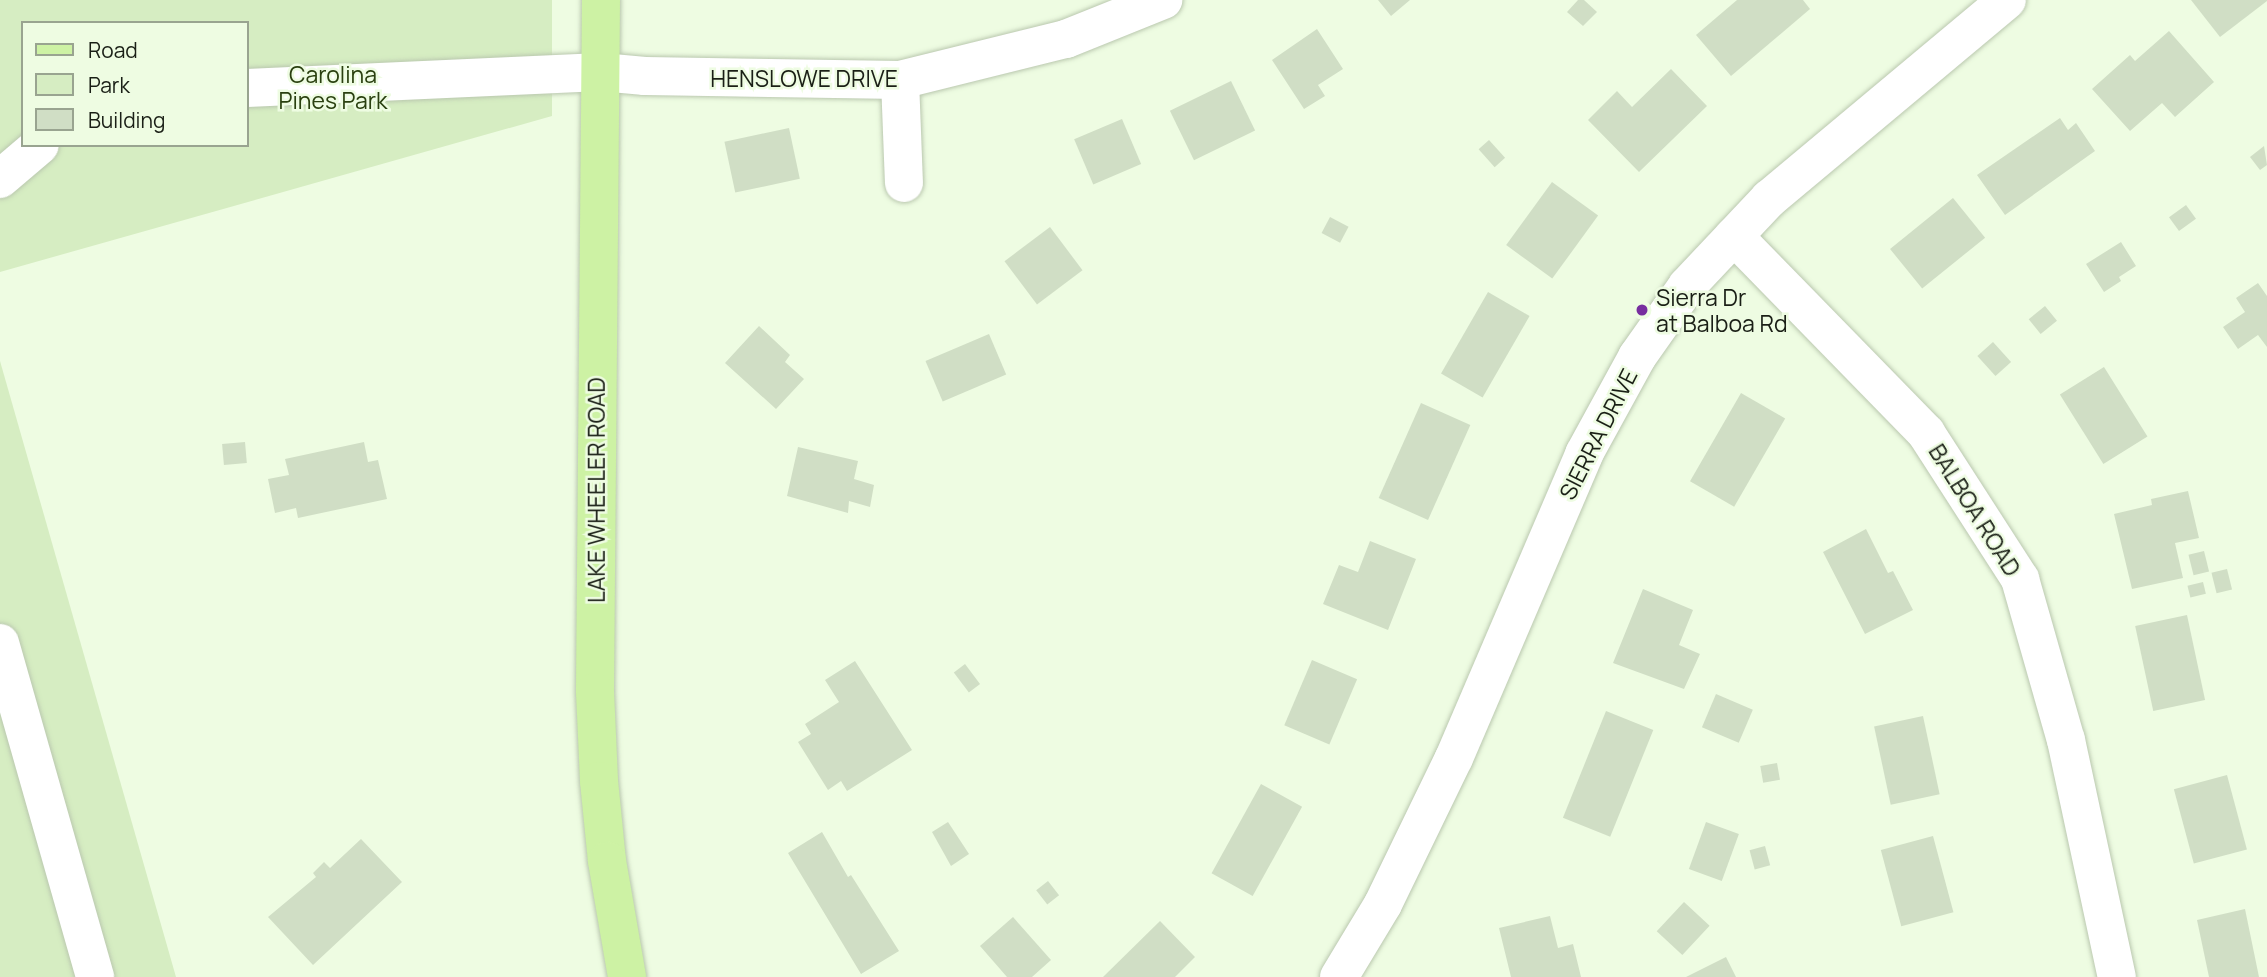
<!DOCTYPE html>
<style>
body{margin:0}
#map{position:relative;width:2267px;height:977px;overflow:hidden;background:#eefce2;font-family:Manrope,sans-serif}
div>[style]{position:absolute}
.green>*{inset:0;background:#d6edc2}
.building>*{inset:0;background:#d0dec5;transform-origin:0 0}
.roads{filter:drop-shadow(0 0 2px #bac8af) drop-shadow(0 0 2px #bac8af)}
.minor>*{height:38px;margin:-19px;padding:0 19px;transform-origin:19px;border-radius:19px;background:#fff}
.major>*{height:38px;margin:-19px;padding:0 19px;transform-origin:19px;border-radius:19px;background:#cdf2a4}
.dots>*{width:19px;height:19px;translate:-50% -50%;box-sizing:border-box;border:4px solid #eefce2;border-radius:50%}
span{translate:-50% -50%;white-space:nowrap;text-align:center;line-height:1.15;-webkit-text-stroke:5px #eefce2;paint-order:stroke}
.park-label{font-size:23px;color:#2a4010}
.street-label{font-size:23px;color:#1a1f16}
.poi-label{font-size:23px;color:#1a1f16}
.left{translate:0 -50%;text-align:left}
.legend{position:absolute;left:21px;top:21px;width:228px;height:126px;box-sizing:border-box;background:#eefce2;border:2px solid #99a490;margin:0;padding:9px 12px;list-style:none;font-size:21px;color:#1a1f16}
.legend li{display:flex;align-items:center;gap:14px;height:35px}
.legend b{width:35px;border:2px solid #99a490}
</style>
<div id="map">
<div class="green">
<i style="clip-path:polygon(evenodd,0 0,552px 0,552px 116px,0 272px,0 0,23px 23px,247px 23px,247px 145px,23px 145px,23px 23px)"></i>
<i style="clip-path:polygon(0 361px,176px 977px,0 977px)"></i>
</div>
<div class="building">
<i style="clip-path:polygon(1378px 0,1410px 0,1391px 16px)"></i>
<i style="clip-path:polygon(1578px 0,1584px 0,1597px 12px,1583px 26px,1567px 12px)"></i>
<i style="clip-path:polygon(1737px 0,1803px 0,1810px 9px,1731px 76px,1696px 35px)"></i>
<i style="clip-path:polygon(2191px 0,2267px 0,2267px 1px,2220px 37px)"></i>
<i style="clip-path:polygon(1317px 29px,1343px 69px,1318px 85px,1325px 96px,1304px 109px,1272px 60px)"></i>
<i style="clip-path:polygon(2169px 31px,2214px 82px,2175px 117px,2162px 103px,2130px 131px,2092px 89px,2130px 55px,2135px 61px)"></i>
<i style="clip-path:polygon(1671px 69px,1707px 106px,1639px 172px,1588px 120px,1617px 91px,1632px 107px)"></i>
<i style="left:1231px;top:81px;width:55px;height:68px;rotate:64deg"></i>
<i style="clip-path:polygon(2060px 118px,2068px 130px,2076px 123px,2095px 151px,2005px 215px,1977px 175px)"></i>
<i style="left:1122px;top:119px;width:49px;height:52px;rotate:67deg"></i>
<i style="left:789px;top:128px;width:52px;height:66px;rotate:78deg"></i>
<i style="left:1489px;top:140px;width:24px;height:14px;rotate:48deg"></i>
<i style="clip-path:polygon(2264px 146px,2267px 165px,2260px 170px,2250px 157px)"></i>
<i style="left:1552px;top:182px;width:57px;height:78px;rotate:36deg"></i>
<i style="left:1953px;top:198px;width:51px;height:81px;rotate:51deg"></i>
<i style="left:2186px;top:205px;width:17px;height:21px;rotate:54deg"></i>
<i style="left:1330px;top:217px;width:21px;height:18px;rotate:28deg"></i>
<i style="left:1050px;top:227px;width:54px;height:57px;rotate:53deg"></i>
<i style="clip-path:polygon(2121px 242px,2136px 266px,2119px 277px,2121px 281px,2104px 292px,2086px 264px)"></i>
<i style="clip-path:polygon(2258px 283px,2267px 296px,2267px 347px,2258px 335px,2238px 349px,2223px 327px,2245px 312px,2236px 298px)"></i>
<i style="left:1488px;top:292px;width:48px;height:94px;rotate:30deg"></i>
<i style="left:2045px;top:306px;width:19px;height:21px;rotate:51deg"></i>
<i style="clip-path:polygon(759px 326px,790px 355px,785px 362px,804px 379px,776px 409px,725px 363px)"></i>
<i style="left:989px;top:334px;width:44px;height:69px;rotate:67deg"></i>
<i style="left:1993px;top:342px;width:27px;height:21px;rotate:48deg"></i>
<i style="left:2104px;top:367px;width:82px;height:52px;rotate:58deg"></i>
<i style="left:1741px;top:393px;width:51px;height:102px;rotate:30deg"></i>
<i style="left:1421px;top:403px;width:54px;height:104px;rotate:24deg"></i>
<i style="left:245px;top:442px;width:21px;height:23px;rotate:85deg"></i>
<i style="clip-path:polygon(364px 442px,368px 462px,378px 460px,387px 499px,298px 518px,296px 508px,275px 513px,268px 479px,289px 475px,285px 459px)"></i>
<i style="clip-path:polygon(798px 447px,858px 461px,854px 479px,874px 485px,870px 507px,849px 501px,848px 513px,787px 496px)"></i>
<i style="clip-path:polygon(2188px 491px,2199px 538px,2175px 543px,2183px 578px,2132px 589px,2114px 514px,2152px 505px,2151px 499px)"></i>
<i style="clip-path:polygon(1866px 529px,1888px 573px,1893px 571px,1913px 610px,1865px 634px,1823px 552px)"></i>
<i style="clip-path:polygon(1370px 541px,1416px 559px,1388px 630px,1323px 604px,1339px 565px,1358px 572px)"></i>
<i style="left:2204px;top:551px;width:21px;height:16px;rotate:76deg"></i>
<i style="left:2227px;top:569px;width:21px;height:16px;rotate:76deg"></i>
<i style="left:2203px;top:582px;width:12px;height:16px;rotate:76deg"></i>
<i style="clip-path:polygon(1643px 589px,1693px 610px,1679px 645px,1700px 654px,1684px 689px,1613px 663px)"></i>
<i style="left:2187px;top:615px;width:87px;height:53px;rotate:78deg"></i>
<i style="left:1312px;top:660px;width:49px;height:71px;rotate:23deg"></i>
<i style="clip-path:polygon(855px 661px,912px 750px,847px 791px,841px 781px,828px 790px,798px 742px,811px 734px,805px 724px,839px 702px,825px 680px)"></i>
<i style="left:965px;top:664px;width:25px;height:14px;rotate:53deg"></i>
<i style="left:1716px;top:694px;width:40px;height:36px;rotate:23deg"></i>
<i style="left:1606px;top:711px;width:51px;height:115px;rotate:22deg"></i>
<i style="left:1923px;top:716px;width:80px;height:50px;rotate:78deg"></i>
<i style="left:1777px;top:763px;width:17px;height:17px;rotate:80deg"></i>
<i style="left:2227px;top:775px;width:77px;height:55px;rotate:75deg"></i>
<i style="left:1261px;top:784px;width:47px;height:102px;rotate:29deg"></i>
<i style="clip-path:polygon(948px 822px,969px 854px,951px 866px,932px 832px)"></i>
<i style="left:1706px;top:822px;width:35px;height:50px;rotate:20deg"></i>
<i style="clip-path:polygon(822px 832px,848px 877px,851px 875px,899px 951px,861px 974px,788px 853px)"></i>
<i style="left:1933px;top:836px;width:79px;height:54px;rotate:75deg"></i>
<i style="clip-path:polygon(361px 839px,402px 882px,313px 965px,268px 917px,316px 877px,313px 873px,324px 862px,330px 868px)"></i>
<i style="left:1765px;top:846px;width:20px;height:16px;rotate:75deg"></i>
<i style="left:1048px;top:881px;width:18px;height:15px;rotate:52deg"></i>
<i style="left:1684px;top:902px;width:35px;height:40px;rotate:43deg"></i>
<i style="clip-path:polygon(2245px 909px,2259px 977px,2209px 977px,2197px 920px)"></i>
<i style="clip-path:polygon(1550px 916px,1558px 948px,1573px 944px,1581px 977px,1511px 977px,1499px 928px)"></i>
<i style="clip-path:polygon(1013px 917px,1051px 960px,1032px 977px,1007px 977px,980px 946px)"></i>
<i style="clip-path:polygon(1160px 921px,1195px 957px,1175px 977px,1103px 977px)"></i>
<i style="clip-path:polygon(1726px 957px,1736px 977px,1686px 977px)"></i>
</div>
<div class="roads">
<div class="minor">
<i style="left:900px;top:80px;width:103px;rotate:87.8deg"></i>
<i style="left:247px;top:88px;width:354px;rotate:-2.6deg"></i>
<i style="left:601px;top:72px;width:44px;rotate:5.2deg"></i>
<i style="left:645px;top:76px;width:255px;rotate:0.9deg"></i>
<i style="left:900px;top:80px;width:171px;rotate:-13.9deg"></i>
<i style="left:1066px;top:39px;width:105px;rotate:-21.9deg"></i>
<i style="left:0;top:179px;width:52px;rotate:-40.4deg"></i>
<i style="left:1734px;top:236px;width:275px;rotate:45.7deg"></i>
<i style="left:1926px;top:433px;width:174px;rotate:57.2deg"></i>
<i style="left:2020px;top:579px;width:167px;rotate:74.1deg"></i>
<i style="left:2066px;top:740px;width:242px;rotate:77.9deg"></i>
<i style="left:0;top:643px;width:347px;rotate:74.1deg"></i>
<i style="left:1339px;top:977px;width:85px;rotate:-58.9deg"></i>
<i style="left:1383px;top:904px;width:162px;rotate:-64.1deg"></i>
<i style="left:1454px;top:758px;width:331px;rotate:-66.8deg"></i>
<i style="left:1584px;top:454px;width:111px;rotate:-61.3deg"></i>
<i style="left:1637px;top:357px;width:87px;rotate:-54.8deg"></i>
<i style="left:1687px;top:286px;width:120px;rotate:-46.7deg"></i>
<i style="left:1769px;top:199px;width:310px;rotate:-39.9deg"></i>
</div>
<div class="major">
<i style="left:601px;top:0;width:692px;rotate:90.5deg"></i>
<i style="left:595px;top:692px;width:89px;rotate:87.4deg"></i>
<i style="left:599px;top:781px;width:80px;rotate:84.3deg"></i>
<i style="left:607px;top:861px;width:118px;rotate:80.2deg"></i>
</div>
</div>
<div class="dots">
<i style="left:1642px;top:310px;background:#772d9f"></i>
</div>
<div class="park-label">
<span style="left:333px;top:87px">Carolina<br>Pines Park</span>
</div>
<div class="street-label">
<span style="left:804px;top:78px">HENSLOWE DRIVE</span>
<span style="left:1598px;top:434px;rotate:-63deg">SIERRA DRIVE</span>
<span style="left:596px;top:490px;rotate:-90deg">LAKE WHEELER ROAD</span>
<span style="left:1975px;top:510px;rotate:58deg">BALBOA ROAD</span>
</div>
<div class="poi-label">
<span class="left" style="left:1656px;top:310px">Sierra Dr<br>at Balboa Rd</span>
</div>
<ul class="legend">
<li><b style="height:9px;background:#cdf2a4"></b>Road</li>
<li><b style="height:19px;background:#d6edc2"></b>Park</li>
<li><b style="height:19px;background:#d0dec5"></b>Building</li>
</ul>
</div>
